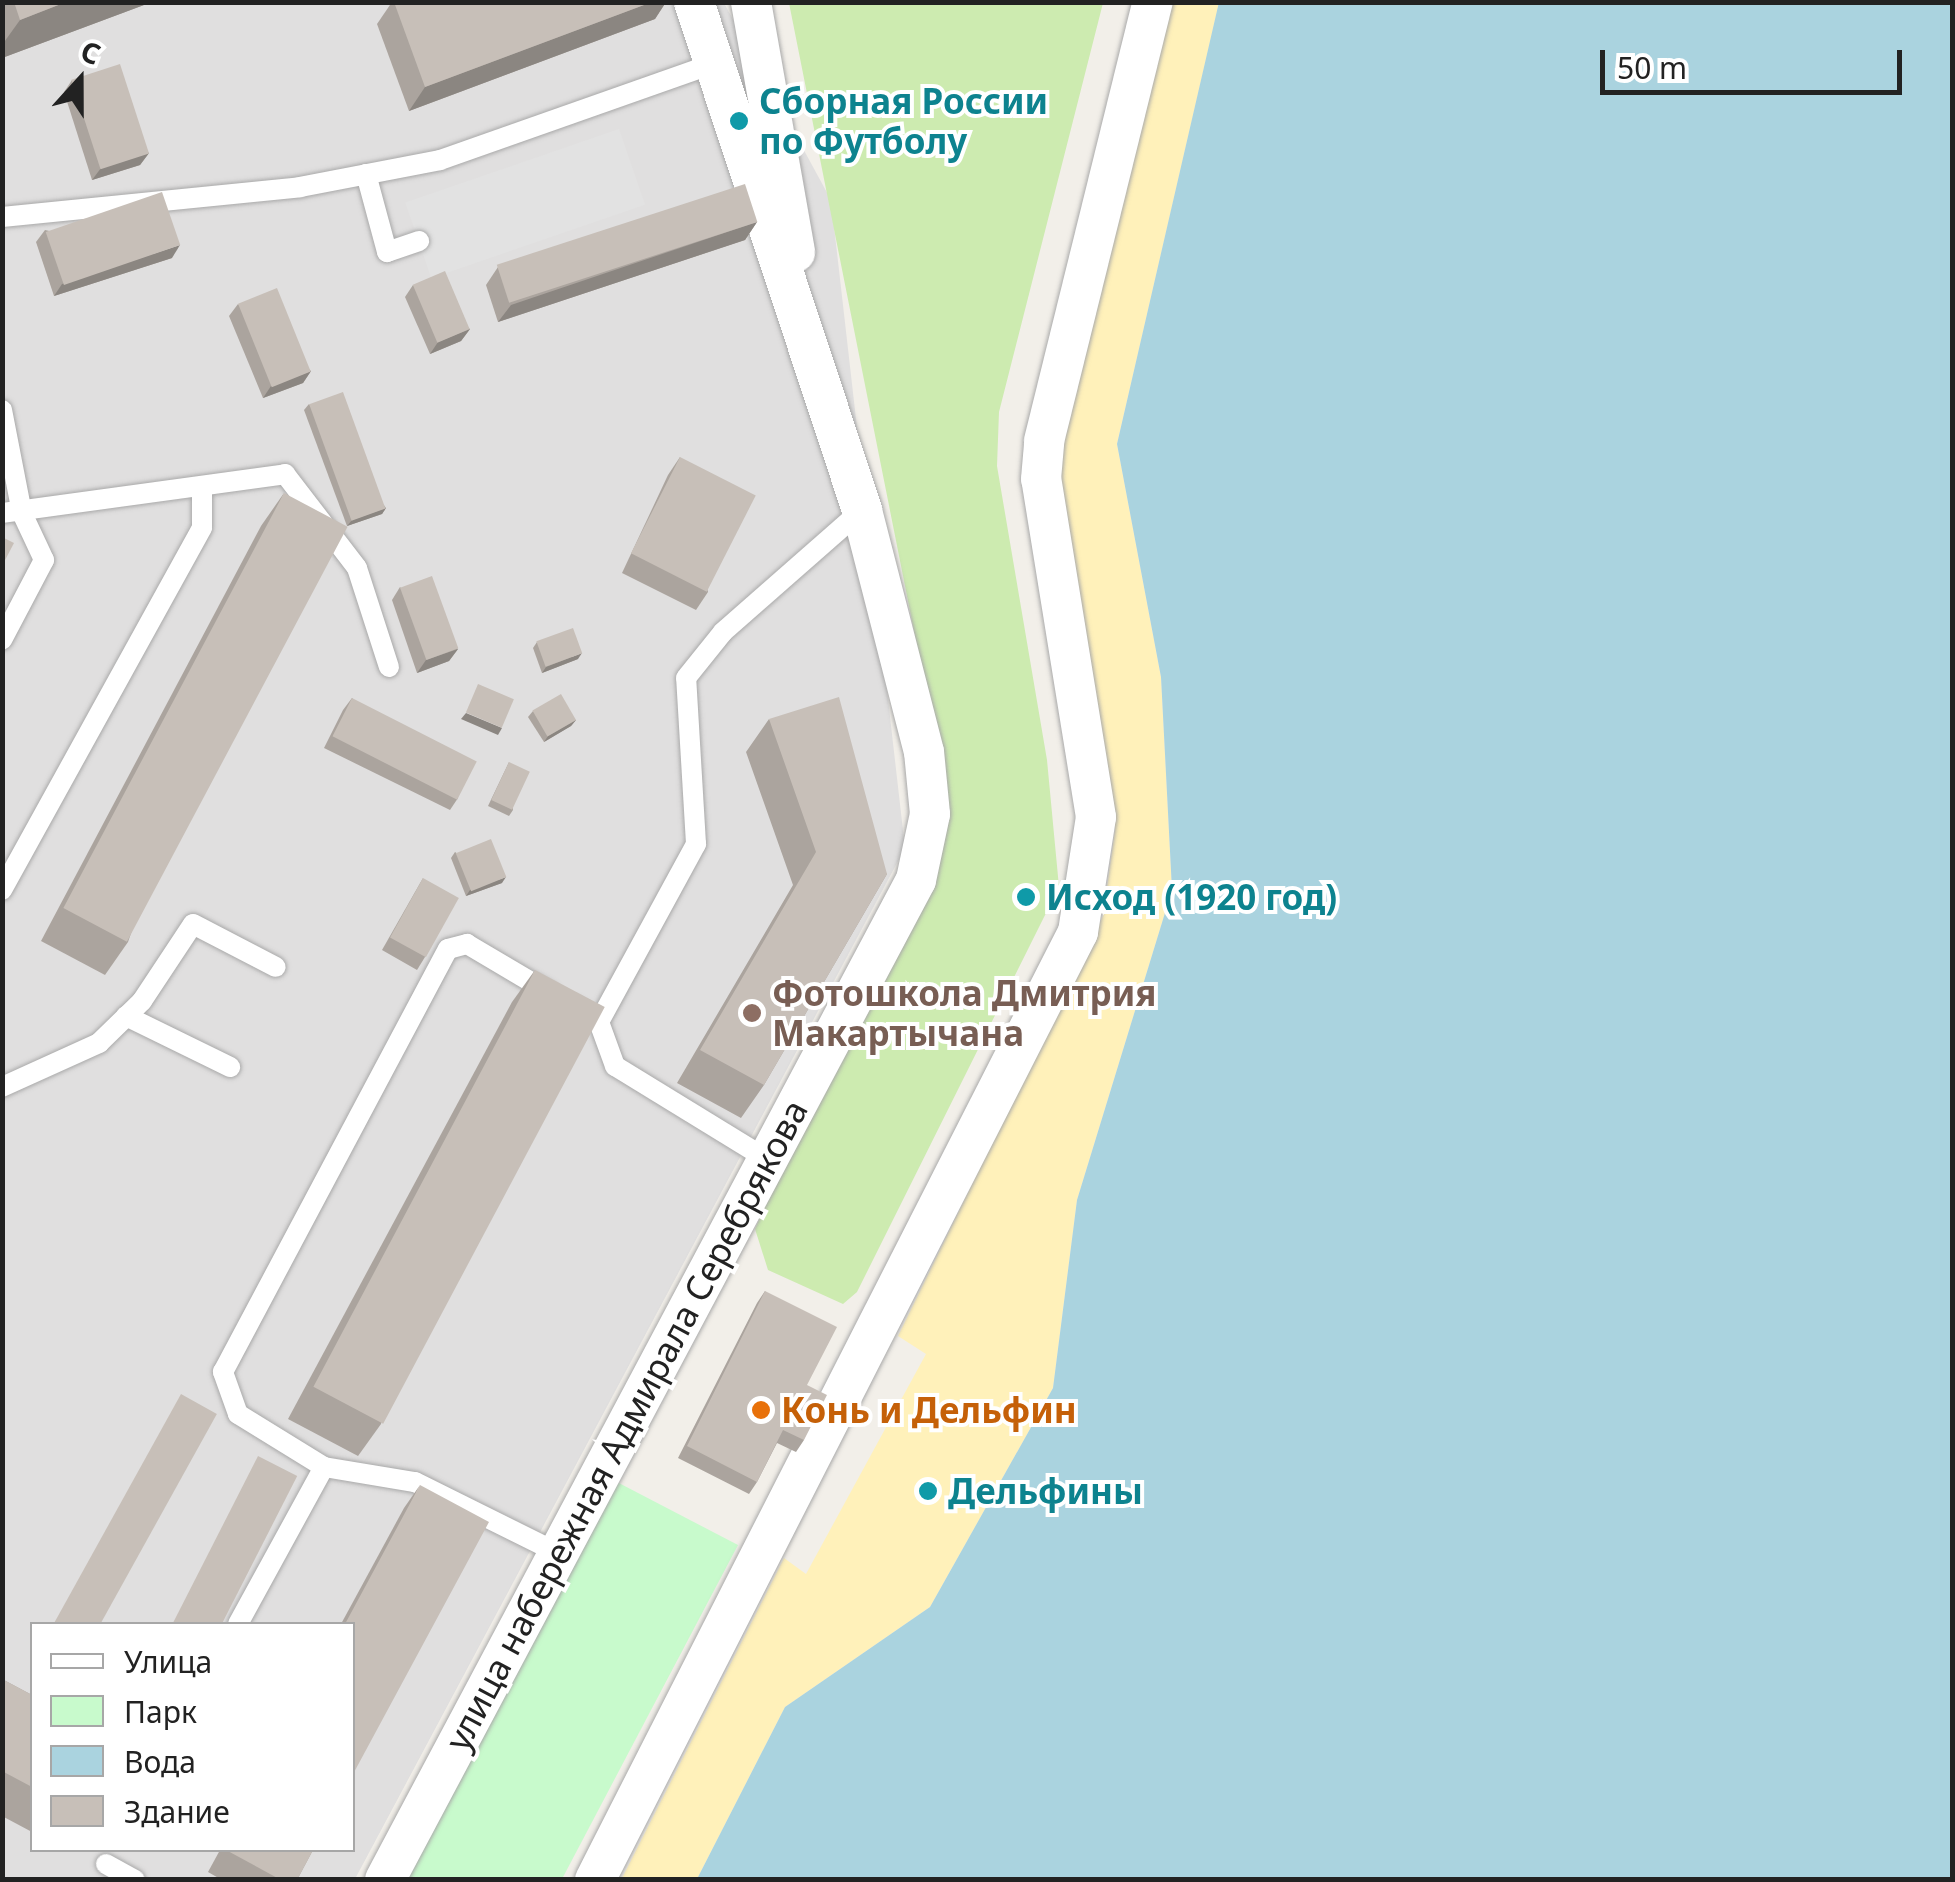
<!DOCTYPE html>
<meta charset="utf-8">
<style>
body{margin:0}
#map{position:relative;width:1955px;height:1882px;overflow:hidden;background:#f2efe9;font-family:"Noto Sans",sans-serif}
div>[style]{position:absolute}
.residential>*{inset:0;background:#e0dfdf}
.grass>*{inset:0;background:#cdebb0}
.sand>*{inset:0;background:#fff1ba}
.park>*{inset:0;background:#c8facc}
.parking>*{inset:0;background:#e2e2e2;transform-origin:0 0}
.water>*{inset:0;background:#aad3df}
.roads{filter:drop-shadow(0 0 2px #a9a9a9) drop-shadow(0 0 2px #a9a9a9)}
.lane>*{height:20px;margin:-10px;padding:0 10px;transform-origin:10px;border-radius:10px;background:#fff}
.street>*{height:40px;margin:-20px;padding:0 20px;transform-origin:20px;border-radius:20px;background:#fff}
.wall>*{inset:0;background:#aba49e}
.shaded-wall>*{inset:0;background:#8b8681}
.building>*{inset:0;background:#c7bfb8;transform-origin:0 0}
.dots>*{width:28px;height:28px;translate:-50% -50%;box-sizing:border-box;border:5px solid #fff;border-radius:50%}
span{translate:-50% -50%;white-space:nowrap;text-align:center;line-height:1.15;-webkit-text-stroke:8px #fff;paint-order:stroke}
.culture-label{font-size:35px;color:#0d838f;font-weight:700}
.left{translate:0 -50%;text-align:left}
.education-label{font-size:35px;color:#785e54;font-weight:700}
.food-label{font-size:35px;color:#c56008;font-weight:700}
.street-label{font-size:35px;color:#222}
.frame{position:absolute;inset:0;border:5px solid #222;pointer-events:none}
.legend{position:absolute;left:30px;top:1622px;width:325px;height:230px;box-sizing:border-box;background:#fff;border:2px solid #a7a7a7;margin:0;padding:12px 18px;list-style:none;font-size:30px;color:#222}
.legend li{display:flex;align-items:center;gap:20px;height:50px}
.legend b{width:50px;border:2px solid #a7a7a7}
.north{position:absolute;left:30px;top:30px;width:100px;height:100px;-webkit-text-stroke:8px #fff;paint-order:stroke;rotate:21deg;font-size:28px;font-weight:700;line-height:40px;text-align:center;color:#222}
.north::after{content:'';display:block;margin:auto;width:35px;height:45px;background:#222;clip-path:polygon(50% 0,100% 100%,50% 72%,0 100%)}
.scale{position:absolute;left:1600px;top:50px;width:302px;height:45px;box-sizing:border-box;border:5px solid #222;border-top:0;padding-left:12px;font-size:30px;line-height:35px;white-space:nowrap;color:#222;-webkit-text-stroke:8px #fff;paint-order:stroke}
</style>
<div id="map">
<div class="residential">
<i style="clip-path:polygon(evenodd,3px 3px,724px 3px,831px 200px,905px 848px,355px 1879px,3px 1880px,3px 3px,32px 1624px,352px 1624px,352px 1850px,32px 1850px,32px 1624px)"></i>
</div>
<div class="grass">
<i style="clip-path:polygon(789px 3px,1103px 3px,999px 412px,997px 466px,1047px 760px,1059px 887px,857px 1292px,843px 1304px,768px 1270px,755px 1229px,946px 792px)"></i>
</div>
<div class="sand">
<i style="clip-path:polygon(1158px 3px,1219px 3px,1117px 444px,1161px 677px,1172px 890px,1077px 1200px,1053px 1388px,930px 1607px,785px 1707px,697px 1879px,621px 1880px,784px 1558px,806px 1574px,926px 1354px,898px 1336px,1103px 916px,1115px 830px,1048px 439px)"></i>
</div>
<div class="park">
<i style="clip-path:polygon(615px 1481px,738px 1545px,562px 1879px,405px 1880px)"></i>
</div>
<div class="parking">
<i style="left:619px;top:129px;width:80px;height:226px;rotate:71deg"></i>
</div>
<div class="water">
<i style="clip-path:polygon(1219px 2px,1952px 3px,1952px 1879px,697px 1879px,785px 1707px,930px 1607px,1053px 1388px,1077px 1200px,1172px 890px,1161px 677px,1117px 444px)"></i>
</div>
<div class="roads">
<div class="lane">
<i style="left:366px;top:174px;width:81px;rotate:74.9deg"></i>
<i style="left:387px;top:252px;width:34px;rotate:-19deg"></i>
<i style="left:2px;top:217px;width:300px;rotate:-5.7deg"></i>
<i style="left:300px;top:187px;width:143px;rotate:-10.9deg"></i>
<i style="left:440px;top:160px;width:289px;rotate:-19.4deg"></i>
<i style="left:2px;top:410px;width:105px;rotate:79deg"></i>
<i style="left:22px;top:513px;width:52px;rotate:64.9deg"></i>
<i style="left:44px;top:560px;width:90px;rotate:117.7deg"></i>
<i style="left:2px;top:513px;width:286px;rotate:-7.8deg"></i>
<i style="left:285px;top:474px;width:118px;rotate:52.5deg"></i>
<i style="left:357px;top:568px;width:104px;rotate:72.1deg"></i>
<i style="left:2px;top:890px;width:414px;rotate:-61.1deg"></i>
<i style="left:202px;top:527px;width:37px;rotate:-90deg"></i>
<i style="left:575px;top:1008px;width:28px;rotate:30deg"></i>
<i style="left:599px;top:1022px;width:47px;rotate:70deg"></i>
<i style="left:615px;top:1066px;width:178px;rotate:31.5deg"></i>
<i style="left:126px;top:1016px;width:116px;rotate:26.1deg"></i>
<i style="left:599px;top:1022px;width:203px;rotate:-61.4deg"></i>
<i style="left:696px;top:844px;width:166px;rotate:-93.4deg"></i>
<i style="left:686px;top:678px;width:59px;rotate:-51.2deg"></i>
<i style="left:723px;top:632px;width:185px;rotate:-41.3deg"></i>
<i style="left:2px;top:1087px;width:107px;rotate:-24.4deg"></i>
<i style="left:99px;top:1043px;width:60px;rotate:-44.3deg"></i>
<i style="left:142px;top:1001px;width:92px;rotate:-56.5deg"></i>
<i style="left:193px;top:924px;width:93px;rotate:27.4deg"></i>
<i style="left:324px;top:1467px;width:92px;rotate:9.4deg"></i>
<i style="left:415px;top:1482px;width:160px;rotate:26.4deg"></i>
<i style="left:238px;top:1624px;width:179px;rotate:-61.3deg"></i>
<i style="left:324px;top:1467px;width:101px;rotate:-148.4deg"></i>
<i style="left:238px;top:1414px;width:45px;rotate:-109.7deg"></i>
<i style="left:223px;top:1372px;width:479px;rotate:-62deg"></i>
<i style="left:448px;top:949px;width:20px;rotate:-15deg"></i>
<i style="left:467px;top:944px;width:96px;rotate:30.6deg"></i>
<i style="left:106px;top:1864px;width:33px;rotate:29deg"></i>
</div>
<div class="street">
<i style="left:751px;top:2px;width:254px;rotate:80deg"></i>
<i style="left:385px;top:1880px;width:1132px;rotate:-62.03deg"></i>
<i style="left:916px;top:880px;width:67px;rotate:-78deg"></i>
<i style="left:930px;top:814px;width:62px;rotate:-95.5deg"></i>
<i style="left:924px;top:752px;width:250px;rotate:-104.4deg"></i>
<i style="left:862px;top:510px;width:535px;rotate:-108.3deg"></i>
<i style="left:595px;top:1880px;width:1064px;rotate:-63deg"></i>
<i style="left:1078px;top:932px;width:116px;rotate:-81.1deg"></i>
<i style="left:1096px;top:817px;width:342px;rotate:-99.2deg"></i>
<i style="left:1041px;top:479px;width:38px;rotate:-85deg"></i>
<i style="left:1044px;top:441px;width:452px;rotate:-76.1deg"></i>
</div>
</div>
<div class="wall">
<i style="clip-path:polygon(2px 2px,152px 2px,2px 58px)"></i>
<i style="clip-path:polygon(392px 2px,666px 2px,655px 19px,409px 111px,377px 24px)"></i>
<i style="clip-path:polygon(72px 80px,149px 153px,140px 165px,92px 180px,64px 92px)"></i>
<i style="clip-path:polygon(757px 222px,745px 240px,498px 322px,486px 285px,498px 267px)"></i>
<i style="clip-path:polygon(45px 230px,172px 258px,54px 296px,36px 242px)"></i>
<i style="clip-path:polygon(413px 285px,470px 329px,461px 341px,430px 354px,405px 297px)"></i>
<i style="clip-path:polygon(238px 304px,311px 371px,303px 383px,263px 398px,229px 316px)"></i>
<i style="clip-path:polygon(309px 404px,386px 508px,382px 514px,347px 526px,304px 410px)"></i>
<i style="clip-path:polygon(680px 457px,708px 592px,696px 610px,622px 573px,668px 475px)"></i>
<i style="clip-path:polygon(284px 493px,128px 942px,105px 975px,41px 941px,261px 526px)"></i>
<i style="clip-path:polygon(400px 587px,458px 649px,449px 661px,417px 673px,392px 600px)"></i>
<i style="clip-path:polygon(537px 642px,578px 659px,542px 673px,533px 648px)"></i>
<i style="clip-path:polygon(352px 698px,458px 798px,450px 810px,324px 748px,343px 710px)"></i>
<i style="clip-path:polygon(533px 711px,576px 720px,571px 726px,544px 742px,528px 717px)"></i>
<i style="clip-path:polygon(769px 719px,887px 874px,764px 1085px,741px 1118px,677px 1083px,793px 885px,746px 752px)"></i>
<i style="clip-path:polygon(509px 762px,513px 810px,509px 816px,488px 806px)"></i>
<i style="clip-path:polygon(455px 852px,502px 883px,466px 896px,451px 858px)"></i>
<i style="clip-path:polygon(423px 878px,425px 957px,417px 970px,382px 950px)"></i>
<i style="clip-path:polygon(535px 970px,381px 1424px,358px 1456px,288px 1419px,512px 1002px)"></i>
<i style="clip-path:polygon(765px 1291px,807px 1385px,804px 1440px,796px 1452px,777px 1443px,757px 1482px,749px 1494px,678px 1458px,757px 1303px)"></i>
<i style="clip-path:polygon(420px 1485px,352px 1624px,341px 1624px,404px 1508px)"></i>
<i style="clip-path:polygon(2px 1679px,32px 1695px,32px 1832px,2px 1816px)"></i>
<i style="clip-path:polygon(220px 1850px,313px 1850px,297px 1880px,222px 1880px,208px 1872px)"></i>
</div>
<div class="shaded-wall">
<i style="clip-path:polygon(66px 2px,152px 2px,2px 58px,2px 45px,20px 20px)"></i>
<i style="clip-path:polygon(652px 2px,666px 2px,655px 19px,409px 111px,425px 87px)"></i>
<i style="clip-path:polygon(149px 153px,140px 165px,92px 180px,101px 168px)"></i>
<i style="clip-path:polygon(757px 222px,745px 240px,498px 322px,511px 305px)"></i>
<i style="clip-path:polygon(180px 245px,172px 258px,54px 296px,62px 284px)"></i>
<i style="clip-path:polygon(470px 329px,461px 341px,430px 354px,438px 342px)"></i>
<i style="clip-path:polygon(311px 371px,303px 383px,263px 398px,271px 386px)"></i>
<i style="clip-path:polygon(386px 508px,382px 514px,347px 526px,352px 520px)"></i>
<i style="clip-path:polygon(458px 649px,449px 661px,417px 673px,426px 660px)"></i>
<i style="clip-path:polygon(582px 653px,578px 659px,542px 673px,546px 667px)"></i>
<i style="clip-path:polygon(466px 713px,502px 728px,498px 735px,461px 719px)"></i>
<i style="clip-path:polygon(576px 720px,571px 726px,544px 742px,548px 736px)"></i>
<i style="clip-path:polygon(506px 877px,502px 883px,466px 896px,470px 890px)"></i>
</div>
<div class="building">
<i style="clip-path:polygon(14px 2px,66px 2px,20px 20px)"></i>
<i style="clip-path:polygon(394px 2px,652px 2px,425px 87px)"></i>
<i style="left:120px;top:64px;width:94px;height:51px;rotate:72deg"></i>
<i style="left:745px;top:184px;width:40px;height:261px;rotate:72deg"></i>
<i style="left:162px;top:192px;width:56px;height:123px;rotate:71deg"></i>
<i style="left:445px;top:271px;width:63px;height:35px;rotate:67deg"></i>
<i style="left:277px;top:288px;width:90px;height:42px;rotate:68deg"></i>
<i style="left:343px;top:392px;width:124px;height:36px;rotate:70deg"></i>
<i style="left:680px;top:457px;width:85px;height:108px;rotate:27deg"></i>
<i style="left:284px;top:493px;width:72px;height:470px;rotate:28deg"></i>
<i style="clip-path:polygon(2px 537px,14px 543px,2px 566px)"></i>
<i style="left:432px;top:576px;width:77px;height:34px;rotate:70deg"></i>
<i style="left:573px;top:628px;width:27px;height:39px;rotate:70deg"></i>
<i style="left:478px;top:684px;width:39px;height:31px;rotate:23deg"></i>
<i style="left:561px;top:694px;width:30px;height:33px;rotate:60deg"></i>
<i style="clip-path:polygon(839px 697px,887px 874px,764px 1085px,700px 1050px,816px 852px,769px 719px)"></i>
<i style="left:352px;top:698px;width:140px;height:43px;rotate:27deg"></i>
<i style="left:509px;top:762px;width:23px;height:42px;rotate:25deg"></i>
<i style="left:491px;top:839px;width:41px;height:38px;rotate:68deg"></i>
<i style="left:423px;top:878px;width:41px;height:68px;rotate:29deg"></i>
<i style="left:535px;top:970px;width:79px;height:472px;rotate:28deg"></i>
<i style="clip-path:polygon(765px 1291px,837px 1327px,807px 1385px,827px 1395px,804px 1440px,783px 1430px,757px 1482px,687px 1446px)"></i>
<i style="left:181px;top:1394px;width:41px;height:262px;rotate:29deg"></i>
<i style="left:258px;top:1456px;width:44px;height:191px;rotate:27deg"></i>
<i style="clip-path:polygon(420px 1485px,489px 1522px,352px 1776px,352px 1624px,345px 1624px)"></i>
<i style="clip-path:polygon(2px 1679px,32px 1695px,32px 1787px,2px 1771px)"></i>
<i style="clip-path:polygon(226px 1850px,313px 1850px,297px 1880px,281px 1880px)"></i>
</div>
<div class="dots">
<i style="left:739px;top:121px;background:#0f9aa8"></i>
<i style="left:1026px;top:897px;background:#0f9aa8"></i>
<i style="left:752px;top:1013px;background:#8d6e63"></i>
<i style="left:761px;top:1410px;background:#e8710a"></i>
<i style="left:928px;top:1491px;background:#0f9aa8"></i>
</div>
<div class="culture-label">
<span class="left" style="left:759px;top:121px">Сборная России<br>по Футболу</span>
<span class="left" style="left:1046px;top:897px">Исход (1920 год)</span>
<span class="left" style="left:948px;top:1491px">Дельфины</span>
</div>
<div class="education-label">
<span class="left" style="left:772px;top:1013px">Фотошкола Дмитрия<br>Макартычана</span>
</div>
<div class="food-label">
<span class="left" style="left:781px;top:1410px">Конь и Дельфин</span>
</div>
<div class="street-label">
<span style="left:626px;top:1425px;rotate:-62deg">улица набережная Адмирала Серебрякова</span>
</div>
<div class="frame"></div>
<ul class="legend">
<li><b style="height:12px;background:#fff"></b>Улица</li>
<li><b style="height:28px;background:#c8facc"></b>Парк</li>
<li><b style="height:28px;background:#aad3df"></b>Вода</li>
<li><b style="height:28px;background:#c7bfb8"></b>Здание</li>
</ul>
<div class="north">С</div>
<div class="scale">50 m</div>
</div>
